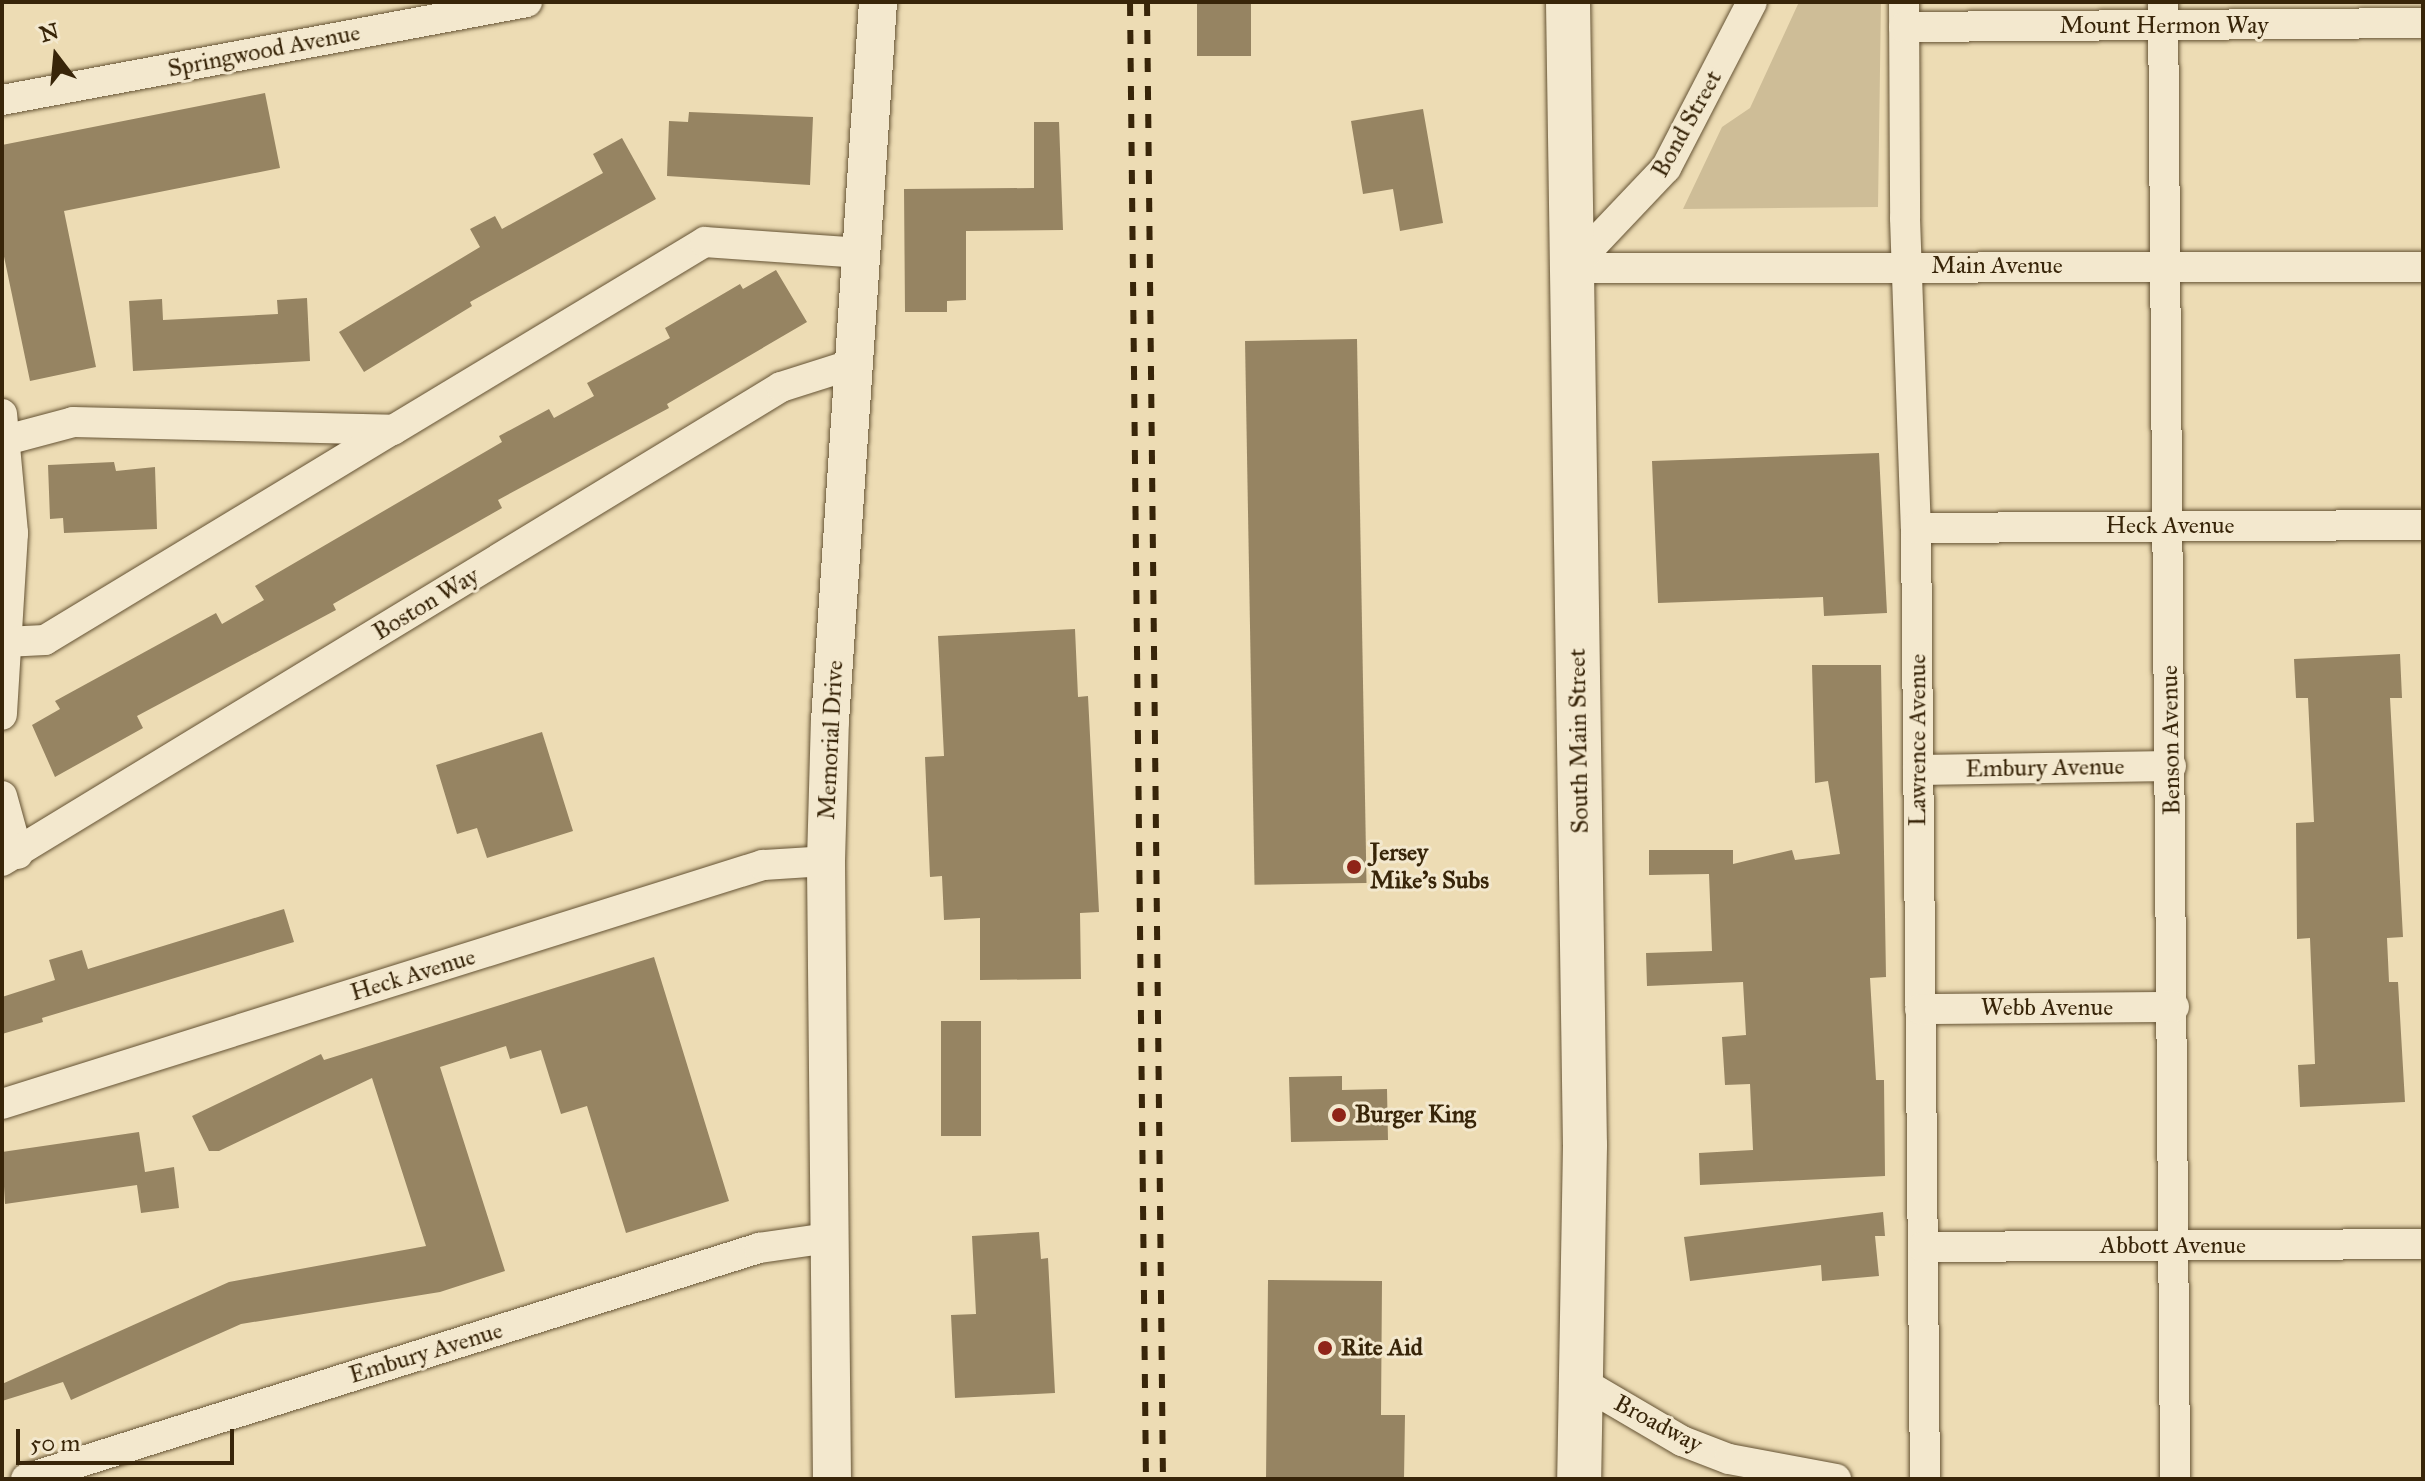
<!DOCTYPE html>
<style>
body{margin:0}
#map{position:relative;width:2425px;height:1481px;overflow:hidden;background:#eddcb4;font-family:"IM FELL Great Primer",serif}
div>[style]{position:absolute}
.green>*{inset:0;background:#cebd97}
.building>*{inset:0;background:#968462;transform-origin:0 0}
.roads{filter:drop-shadow(0 0 2px #655334) drop-shadow(0 0 2px #655334)}
.minor>*{height:30px;margin:-15px;padding:0 15px;transform-origin:15px;border-radius:15px;background:#f3e8ce}
.tertiary>*{height:38px;margin:-19px;padding:0 19px;transform-origin:19px;border-radius:19px;background:#f3e8ce}
.secondary>*{height:44px;margin:-22px;padding:0 22px;transform-origin:22px;border-radius:22px;background:#f3e8ce}
.rail>*{height:6px;margin-top:-3px;transform-origin:0;background:repeating-linear-gradient(90deg,#382509 0 14px,transparent 0 28px)}
.dots>*{width:22px;height:22px;translate:-50% -50%;box-sizing:border-box;border:4px solid #f3e8ce;border-radius:50%}
span{translate:-50% -50%;white-space:nowrap;text-align:center;line-height:1.15;-webkit-text-stroke:6px #f3e8ce;paint-order:stroke}
.street-label{font-size:24px;color:#382509}
.poi-label{font-size:24px;color:#382509;font-weight:700}
.left{translate:0 -50%;text-align:left}
.frame{position:absolute;inset:0;border:4px solid #382509;pointer-events:none}
.north{position:absolute;left:16px;top:16px;width:80px;height:80px;-webkit-text-stroke:6px #f3e8ce;paint-order:stroke;rotate:344deg;font-size:22px;font-weight:700;line-height:32px;text-align:center;color:#382509}
.north::after{content:'';display:block;margin:auto;width:28px;height:36px;background:#382509;clip-path:polygon(50% 0,100% 100%,50% 72%,0 100%)}
.scale{position:absolute;left:16px;top:1429px;width:218px;height:36px;box-sizing:border-box;border:4px solid #382509;border-top:0;padding-left:10px;font-size:24px;line-height:28px;white-space:nowrap;color:#382509;-webkit-text-stroke:6px #f3e8ce;paint-order:stroke}
</style>
<div id="map">
<div class="green">
<i style="clip-path:polygon(1799px 2px,1881px 2px,1878px 207px,1683px 209px,1722px 127px,1750px 108px)"></i>
</div>
<div class="building">
<i style="left:1197px;top:2px;width:54px;height:54px"></i>
<i style="clip-path:polygon(265px 93px,280px 168px,64px 211px,96px 367px,30px 381px,2px 247px,2px 145px)"></i>
<i style="clip-path:polygon(1423px 109px,1443px 223px,1400px 231px,1393px 189px,1363px 194px,1351px 121px)"></i>
<i style="clip-path:polygon(689px 112px,813px 117px,810px 185px,667px 176px,669px 121px,688px 122px)"></i>
<i style="clip-path:polygon(1034px 122px,1059px 122px,1063px 230px,966px 231px,966px 300px,947px 301px,947px 312px,905px 312px,904px 189px,1034px 188px)"></i>
<i style="clip-path:polygon(622px 138px,656px 199px,470px 302px,472px 306px,364px 372px,339px 332px,480px 247px,470px 229px,495px 216px,502px 229px,603px 173px,593px 154px)"></i>
<i style="clip-path:polygon(776px 270px,807px 322px,667px 404px,669px 408px,498px 500px,502px 508px,333px 604px,336px 610px,137px 716px,143px 728px,55px 777px,32px 725px,60px 709px,55px 701px,216px 613px,222px 624px,264px 600px,255px 586px,502px 442px,499px 436px,549px 409px,554px 418px,594px 396px,587px 383px,670px 338px,665px 328px,740px 284px,743px 289px)"></i>
<i style="clip-path:polygon(307px 298px,310px 361px,133px 371px,129px 301px,162px 299px,163px 320px,278px 314px,277px 300px)"></i>
<i style="left:1357px;top:339px;width:544px;height:112px;rotate:89deg"></i>
<i style="clip-path:polygon(1879px 453px,1887px 613px,1824px 616px,1823px 597px,1658px 603px,1652px 461px)"></i>
<i style="clip-path:polygon(114px 462px,116px 471px,155px 467px,157px 529px,64px 533px,63px 518px,50px 519px,48px 465px)"></i>
<i style="clip-path:polygon(1075px 629px,1078px 697px,1088px 696px,1099px 912px,1080px 913px,1081px 979px,980px 980px,980px 918px,944px 920px,942px 876px,930px 877px,925px 757px,944px 756px,938px 636px)"></i>
<i style="clip-path:polygon(2400px 654px,2402px 698px,2390px 698px,2403px 937px,2387px 938px,2389px 982px,2398px 982px,2405px 1102px,2300px 1107px,2298px 1065px,2315px 1064px,2310px 938px,2297px 939px,2296px 823px,2314px 822px,2308px 698px,2296px 698px,2294px 659px)"></i>
<i style="clip-path:polygon(1812px 665px,1881px 665px,1886px 977px,1870px 978px,1876px 1080px,1884px 1080px,1885px 1176px,1700px 1185px,1699px 1153px,1753px 1150px,1750px 1084px,1725px 1085px,1722px 1037px,1746px 1035px,1743px 982px,1647px 986px,1646px 953px,1712px 951px,1709px 874px,1649px 875px,1649px 850px,1733px 850px,1733px 864px,1792px 850px,1795px 860px,1840px 854px,1828px 781px,1815px 783px)"></i>
<i style="clip-path:polygon(542px 732px,573px 831px,487px 858px,477px 828px,457px 834px,436px 765px)"></i>
<i style="clip-path:polygon(284px 909px,294px 942px,42px 1018px,43px 1022px,2px 1034px,2px 997px,55px 980px,49px 960px,82px 950px,88px 969px)"></i>
<i style="clip-path:polygon(654px 957px,729px 1201px,626px 1233px,587px 1106px,561px 1114px,541px 1050px,510px 1059px,506px 1046px,440px 1067px,505px 1271px,440px 1292px,241px 1324px,71px 1400px,63px 1382px,2px 1401px,2px 1384px,229px 1282px,426px 1246px,372px 1078px,219px 1151px,209px 1151px,192px 1116px,321px 1054px,324px 1060px)"></i>
<i style="left:941px;top:1021px;width:40px;height:115px"></i>
<i style="clip-path:polygon(1342px 1076px,1342px 1090px,1387px 1089px,1388px 1140px,1291px 1142px,1289px 1077px)"></i>
<i style="clip-path:polygon(139px 1132px,145px 1172px,174px 1167px,179px 1208px,141px 1213px,137px 1185px,5px 1204px,2px 1152px)"></i>
<i style="clip-path:polygon(1883px 1212px,1885px 1236px,1875px 1236px,1879px 1276px,1822px 1281px,1821px 1265px,1690px 1281px,1684px 1237px)"></i>
<i style="clip-path:polygon(1039px 1232px,1041px 1259px,1048px 1258px,1055px 1393px,955px 1398px,951px 1315px,976px 1314px,972px 1236px)"></i>
<i style="clip-path:polygon(1268px 1280px,1382px 1281px,1381px 1415px,1405px 1415px,1404px 1479px,1266px 1479px)"></i>
</div>
<div class="roads">
<div class="minor">
<i style="left:1904px;top:2px;width:216px;rotate:89.7deg"></i>
<i style="left:1905px;top:218px;width:310px;rotate:88deg"></i>
<i style="left:1916px;top:528px;width:951px;rotate:89.46deg"></i>
<i style="left:2163px;top:2px;width:1477px;rotate:89.53deg"></i>
<i style="left:1904px;top:27px;width:519px;rotate:-0.44deg"></i>
<i style="left:2px;top:100px;width:534px;rotate:-10.57deg"></i>
<i style="left:1571px;top:268px;width:852px;rotate:-0.07deg"></i>
<i style="left:1571px;top:268px;width:138px;rotate:-46.5deg"></i>
<i style="left:1666px;top:168px;width:187px;rotate:-62.6deg"></i>
<i style="left:2px;top:414px;width:120px;rotate:84.7deg"></i>
<i style="left:13px;top:533px;width:182px;rotate:93.5deg"></i>
<i style="left:6px;top:440px;width:69px;rotate:-15deg"></i>
<i style="left:73px;top:422px;width:320px;rotate:1.4deg"></i>
<i style="left:393px;top:430px;width:364px;rotate:-31.1deg"></i>
<i style="left:705px;top:242px;width:156px;rotate:4deg"></i>
<i style="left:1916px;top:528px;width:507px;rotate:-0.34deg"></i>
<i style="left:5px;top:642px;width:40px;rotate:-2.9deg"></i>
<i style="left:45px;top:640px;width:402px;rotate:-31.2deg"></i>
<i style="left:1918px;top:770px;width:253px;rotate:-0.9deg"></i>
<i style="left:2px;top:796px;width:60px;rotate:74.6deg"></i>
<i style="left:2px;top:861px;width:912px;rotate:-31.32deg"></i>
<i style="left:781px;top:387px;width:79px;rotate:-17.7deg"></i>
<i style="left:1920px;top:1009px;width:254px;rotate:-0.5deg"></i>
<i style="left:2px;top:1104px;width:798px;rotate:-17.44deg"></i>
<i style="left:763px;top:865px;width:63px;rotate:-3.6deg"></i>
<i style="left:1923px;top:1247px;width:500px;rotate:-0.34deg"></i>
<i style="left:1578px;top:1380px;width:121px;rotate:30.4deg"></i>
<i style="left:1682px;top:1441px;width:50px;rotate:21deg"></i>
<i style="left:1729px;top:1459px;width:109px;rotate:10.6deg"></i>
<i style="left:26px;top:1479px;width:769px;rotate:-17.49deg"></i>
<i style="left:759px;top:1248px;width:70px;rotate:-8.2deg"></i>
</div>
<div class="tertiary">
<i style="left:832px;top:1479px;width:618px;rotate:-90.56deg"></i>
<i style="left:826px;top:861px;width:140px;rotate:-88.4deg"></i>
<i style="left:830px;top:721px;width:721px;rotate:-86.18deg"></i>
</div>
<div class="secondary">
<i style="left:1568px;top:2px;width:1143px;rotate:89.15deg"></i>
<i style="left:1585px;top:1145px;width:334px;rotate:91deg"></i>
</div>
</div>
<div class="rail">
<i style="left:1130px;top:2px;width:1477px;rotate:89.38deg"></i>
<i style="left:1147px;top:2px;width:1477px;rotate:89.38deg"></i>
</div>
<div class="dots">
<i style="left:1354px;top:867px;background:#8f2418"></i>
<i style="left:1339px;top:1115px;background:#8f2418"></i>
<i style="left:1325px;top:1348px;background:#8f2418"></i>
</div>
<div class="street-label">
<span style="left:2164px;top:26px">Mount Hermon Way</span>
<span style="left:264px;top:51px;rotate:-11deg">Springwood Avenue</span>
<span style="left:1687px;top:124px;rotate:-61deg">Bond Street</span>
<span style="left:1997px;top:266px">Main Avenue</span>
<span style="left:2170px;top:526px">Heck Avenue</span>
<span style="left:426px;top:604px;rotate:-31deg">Boston Way</span>
<span style="left:831px;top:740px;rotate:-87deg">Memorial Drive</span>
<span style="left:1918px;top:740px;rotate:-90deg">Lawrence Avenue</span>
<span style="left:2171px;top:740px;rotate:-91deg">Benson Avenue</span>
<span style="left:1579px;top:741px;rotate:-91deg">South Main Street</span>
<span style="left:2045px;top:768px;rotate:-1deg">Embury Avenue</span>
<span style="left:413px;top:975px;rotate:-17deg">Heck Avenue</span>
<span style="left:2047px;top:1008px">Webb Avenue</span>
<span style="left:2173px;top:1246px">Abbott Avenue</span>
<span style="left:426px;top:1353px;rotate:-17deg">Embury Avenue</span>
<span style="left:1658px;top:1424px;rotate:28deg">Broadway</span>
</div>
<div class="poi-label">
<span class="left" style="left:1370px;top:867px">Jersey<br>Mike's Subs</span>
<span class="left" style="left:1355px;top:1115px">Burger King</span>
<span class="left" style="left:1341px;top:1348px">Rite Aid</span>
</div>
<div class="frame"></div>
<div class="north">N</div>
<div class="scale">50 m</div>
</div>
